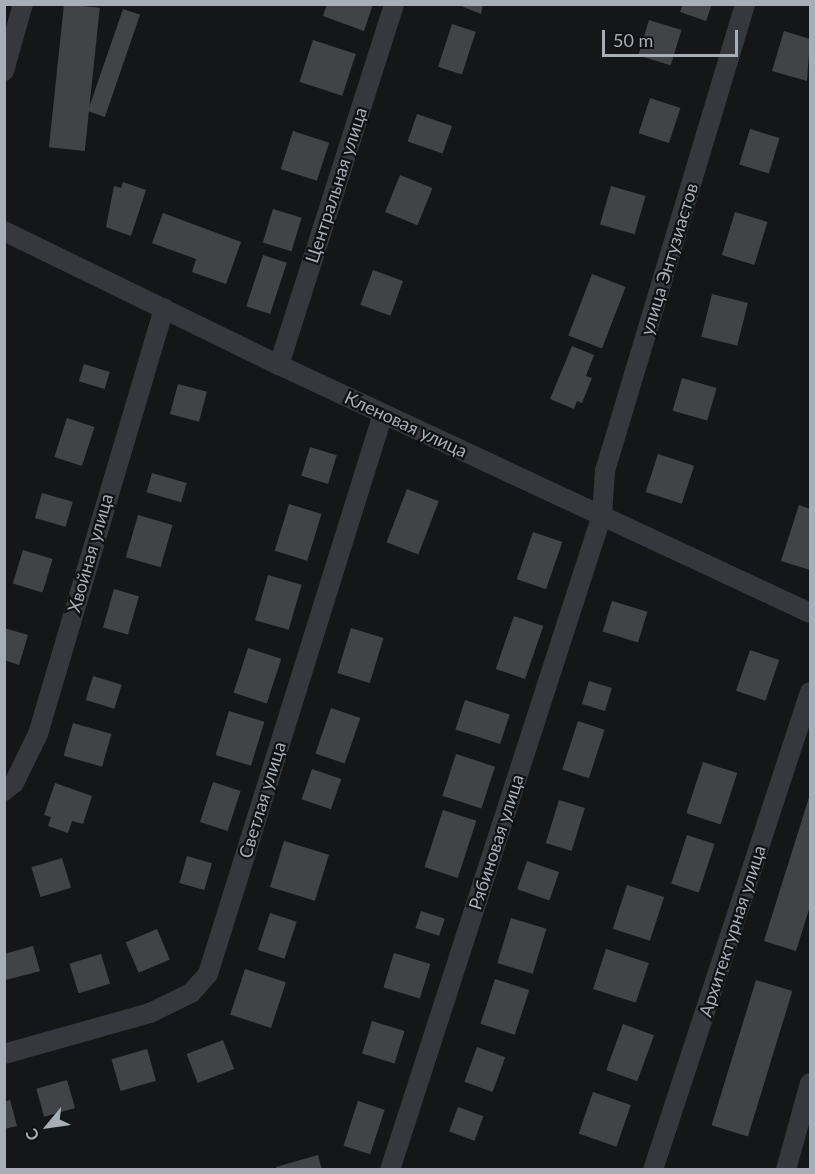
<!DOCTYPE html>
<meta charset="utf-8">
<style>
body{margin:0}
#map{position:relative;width:815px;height:1174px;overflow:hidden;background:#151617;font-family:Lato,sans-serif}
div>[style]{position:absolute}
.building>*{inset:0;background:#414447;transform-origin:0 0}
.street>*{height:20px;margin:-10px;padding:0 10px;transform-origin:10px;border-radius:10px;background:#36383d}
span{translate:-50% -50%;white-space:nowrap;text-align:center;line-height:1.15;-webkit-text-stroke:4.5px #101112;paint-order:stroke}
.street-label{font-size:18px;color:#a7aeb8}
.frame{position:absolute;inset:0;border:6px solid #a7aeb8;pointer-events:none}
.north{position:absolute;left:18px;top:1096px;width:60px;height:60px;-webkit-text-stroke:4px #101112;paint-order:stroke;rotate:241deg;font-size:16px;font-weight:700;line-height:24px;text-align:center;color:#a7aeb8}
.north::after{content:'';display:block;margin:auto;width:21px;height:27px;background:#a7aeb8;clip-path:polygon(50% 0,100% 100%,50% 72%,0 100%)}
.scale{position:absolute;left:602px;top:30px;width:136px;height:27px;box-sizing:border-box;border:3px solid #a7aeb8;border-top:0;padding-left:8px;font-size:18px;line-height:21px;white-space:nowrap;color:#a7aeb8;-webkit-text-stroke:4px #101112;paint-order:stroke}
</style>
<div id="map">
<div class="building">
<i style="left:64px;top:4px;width:36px;height:144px;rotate:6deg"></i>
<i style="clip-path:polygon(327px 4px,373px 4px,364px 31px,323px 16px)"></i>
<i style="clip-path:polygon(456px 4px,483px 4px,481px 14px)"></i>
<i style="clip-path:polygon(683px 4px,712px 4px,706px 21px,680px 12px)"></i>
<i style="left:123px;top:9px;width:18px;height:108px;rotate:19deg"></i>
<i style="left:649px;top:20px;width:34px;height:37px;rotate:17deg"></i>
<i style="left:452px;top:24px;width:25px;height:45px;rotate:18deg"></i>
<i style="clip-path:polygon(784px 31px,810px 39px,807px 81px,772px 71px)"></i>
<i style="left:313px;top:40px;width:45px;height:44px;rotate:18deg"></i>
<i style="left:650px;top:98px;width:32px;height:37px;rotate:18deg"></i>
<i style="left:417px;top:114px;width:37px;height:29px;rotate:19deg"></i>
<i style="left:750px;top:129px;width:31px;height:37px;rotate:17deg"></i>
<i style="left:293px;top:131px;width:38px;height:40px;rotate:18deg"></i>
<i style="left:400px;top:175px;width:35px;height:40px;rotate:22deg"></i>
<i style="clip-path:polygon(123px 182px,146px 190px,131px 236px,106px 227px,114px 186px,121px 188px)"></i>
<i style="left:611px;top:186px;width:36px;height:40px;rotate:16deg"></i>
<i style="left:273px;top:209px;width:30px;height:35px;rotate:17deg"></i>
<i style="left:735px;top:212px;width:34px;height:45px;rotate:17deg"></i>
<i style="clip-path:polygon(163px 213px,241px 242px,226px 284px,192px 272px,196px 259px,152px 243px)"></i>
<i style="left:263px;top:255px;width:25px;height:54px;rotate:18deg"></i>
<i style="left:373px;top:270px;width:32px;height:37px;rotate:20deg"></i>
<i style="left:592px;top:274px;width:36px;height:66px;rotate:21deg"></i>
<i style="left:712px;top:294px;width:37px;height:44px;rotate:14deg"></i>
<i style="clip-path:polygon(572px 346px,594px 355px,586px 376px,592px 378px,582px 403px,577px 401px,574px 409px,550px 399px)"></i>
<i style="left:84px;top:364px;width:27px;height:18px;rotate:17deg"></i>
<i style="left:682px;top:378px;width:36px;height:34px;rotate:16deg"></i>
<i style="left:178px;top:384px;width:30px;height:31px;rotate:15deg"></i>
<i style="left:67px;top:418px;width:29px;height:41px;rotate:18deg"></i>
<i style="left:310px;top:447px;width:28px;height:30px;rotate:17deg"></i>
<i style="left:658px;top:454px;width:38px;height:40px;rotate:18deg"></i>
<i style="left:152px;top:473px;width:36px;height:20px;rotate:16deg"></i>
<i style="left:407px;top:489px;width:34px;height:57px;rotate:21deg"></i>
<i style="left:42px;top:493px;width:32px;height:26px;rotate:16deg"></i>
<i style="left:289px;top:504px;width:34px;height:49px;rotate:17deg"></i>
<i style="clip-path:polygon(799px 505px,810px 509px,810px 570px,781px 561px)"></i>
<i style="left:138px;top:515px;width:36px;height:44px;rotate:16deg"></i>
<i style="left:533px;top:532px;width:31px;height:50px;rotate:19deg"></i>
<i style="left:23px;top:550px;width:31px;height:35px;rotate:17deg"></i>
<i style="left:268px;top:575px;width:35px;height:47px;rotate:16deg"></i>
<i style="left:114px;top:589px;width:26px;height:40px;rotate:16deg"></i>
<i style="left:612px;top:601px;width:37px;height:32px;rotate:17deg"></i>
<i style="left:514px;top:616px;width:31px;height:56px;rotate:19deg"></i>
<i style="clip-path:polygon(4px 628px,28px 635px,19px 665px,4px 660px)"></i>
<i style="left:351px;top:628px;width:34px;height:47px;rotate:17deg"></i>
<i style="left:248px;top:648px;width:35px;height:47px;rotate:18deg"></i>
<i style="left:750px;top:650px;width:31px;height:43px;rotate:19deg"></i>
<i style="left:93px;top:676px;width:30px;height:25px;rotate:17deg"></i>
<i style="left:589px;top:681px;width:24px;height:24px;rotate:17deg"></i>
<i style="left:465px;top:700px;width:47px;height:31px;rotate:18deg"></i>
<i style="left:331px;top:708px;width:31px;height:48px;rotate:19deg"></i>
<i style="left:229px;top:711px;width:37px;height:46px;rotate:17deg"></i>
<i style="left:578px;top:721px;width:28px;height:51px;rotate:18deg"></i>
<i style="left:73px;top:723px;width:40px;height:34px;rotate:16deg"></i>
<i style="left:456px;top:754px;width:41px;height:44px;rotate:18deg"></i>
<i style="left:703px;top:762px;width:36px;height:54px;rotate:18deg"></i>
<i style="left:312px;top:769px;width:31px;height:32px;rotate:19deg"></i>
<i style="left:213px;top:782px;width:29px;height:42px;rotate:18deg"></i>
<i style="clip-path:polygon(55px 783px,92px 796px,83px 824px,72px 821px,68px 833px,48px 826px,51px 817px,44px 815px)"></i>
<i style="clip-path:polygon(810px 794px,810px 906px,796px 951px,764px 941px)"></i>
<i style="left:559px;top:800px;width:27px;height:45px;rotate:17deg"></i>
<i style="left:443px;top:810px;width:35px;height:60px;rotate:18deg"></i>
<i style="left:687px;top:835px;width:29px;height:51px;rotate:18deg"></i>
<i style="left:284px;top:841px;width:47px;height:48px;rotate:17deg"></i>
<i style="left:187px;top:856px;width:26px;height:28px;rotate:16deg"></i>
<i style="left:62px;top:858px;width:31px;height:32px;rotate:73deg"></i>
<i style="left:527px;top:861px;width:34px;height:30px;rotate:19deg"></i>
<i style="left:627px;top:885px;width:39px;height:46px;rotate:18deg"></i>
<i style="left:421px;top:911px;width:25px;height:18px;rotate:18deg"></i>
<i style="left:270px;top:913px;width:28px;height:39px;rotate:18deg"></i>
<i style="left:511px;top:918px;width:37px;height:47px;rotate:17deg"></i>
<i style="left:157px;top:929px;width:33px;height:34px;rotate:67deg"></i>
<i style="clip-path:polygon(33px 946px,40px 971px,6px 980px,4px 954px)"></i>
<i style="left:606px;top:949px;width:45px;height:42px;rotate:18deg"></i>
<i style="left:394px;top:953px;width:38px;height:36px;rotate:17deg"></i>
<i style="left:101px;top:954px;width:31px;height:33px;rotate:73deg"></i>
<i style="left:245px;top:969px;width:43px;height:48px;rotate:18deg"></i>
<i style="left:495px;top:979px;width:36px;height:47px;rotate:18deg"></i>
<i style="left:756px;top:980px;width:38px;height:152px;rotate:17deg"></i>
<i style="left:372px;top:1021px;width:34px;height:34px;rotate:17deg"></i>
<i style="left:623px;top:1024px;width:33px;height:49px;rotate:20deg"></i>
<i style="left:223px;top:1040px;width:31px;height:39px;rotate:69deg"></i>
<i style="left:477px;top:1047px;width:30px;height:37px;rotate:20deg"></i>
<i style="left:147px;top:1049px;width:33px;height:37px;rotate:74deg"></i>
<i style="left:67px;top:1080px;width:29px;height:32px;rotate:74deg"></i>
<i style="left:593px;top:1092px;width:40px;height:44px;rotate:19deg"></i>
<i style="clip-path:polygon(10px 1100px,17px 1126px,4px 1129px,4px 1102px)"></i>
<i style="left:358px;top:1101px;width:28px;height:47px;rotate:18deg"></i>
<i style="left:458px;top:1107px;width:27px;height:26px;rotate:20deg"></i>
<i style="clip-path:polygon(318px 1155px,322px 1170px,277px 1170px,276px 1167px)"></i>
</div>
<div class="street">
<i style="left:4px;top:71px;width:70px;rotate:-74.2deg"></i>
<i style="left:4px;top:231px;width:306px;rotate:26deg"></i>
<i style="left:279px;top:365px;width:586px;rotate:25.03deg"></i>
<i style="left:279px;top:365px;width:379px;rotate:-72.3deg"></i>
<i style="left:4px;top:791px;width:13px;rotate:-39deg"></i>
<i style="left:14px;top:783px;width:55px;rotate:-63.9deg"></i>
<i style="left:38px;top:734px;width:444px;rotate:-73.5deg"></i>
<i style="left:4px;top:1054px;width:152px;rotate:-15.7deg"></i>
<i style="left:150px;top:1013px;width:46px;rotate:-26deg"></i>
<i style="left:191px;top:993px;width:25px;rotate:-48deg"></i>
<i style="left:208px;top:974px;width:587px;rotate:-72.65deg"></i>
<i style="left:390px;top:1170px;width:688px;rotate:-72.07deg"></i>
<i style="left:602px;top:515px;width:44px;rotate:-86.1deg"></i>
<i style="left:605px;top:471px;width:488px;rotate:-73.3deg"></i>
<i style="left:653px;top:1170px;width:503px;rotate:-71.82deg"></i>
<i style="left:786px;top:1170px;width:90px;rotate:-74.6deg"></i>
</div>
<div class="street-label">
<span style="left:336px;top:185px;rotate:-72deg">Центральная улица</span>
<span style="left:669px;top:259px;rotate:-73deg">улица Энтузиастов</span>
<span style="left:406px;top:424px;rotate:25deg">Кленовая улица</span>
<span style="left:90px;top:553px;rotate:-74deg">Хвойная улица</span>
<span style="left:262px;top:800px;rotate:-73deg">Светлая улица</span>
<span style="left:496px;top:842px;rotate:-72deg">Рябиновая улица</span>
<span style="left:732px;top:931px;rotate:-72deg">Архитектурная улица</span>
</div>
<div class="frame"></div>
<div class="north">С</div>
<div class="scale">50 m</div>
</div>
